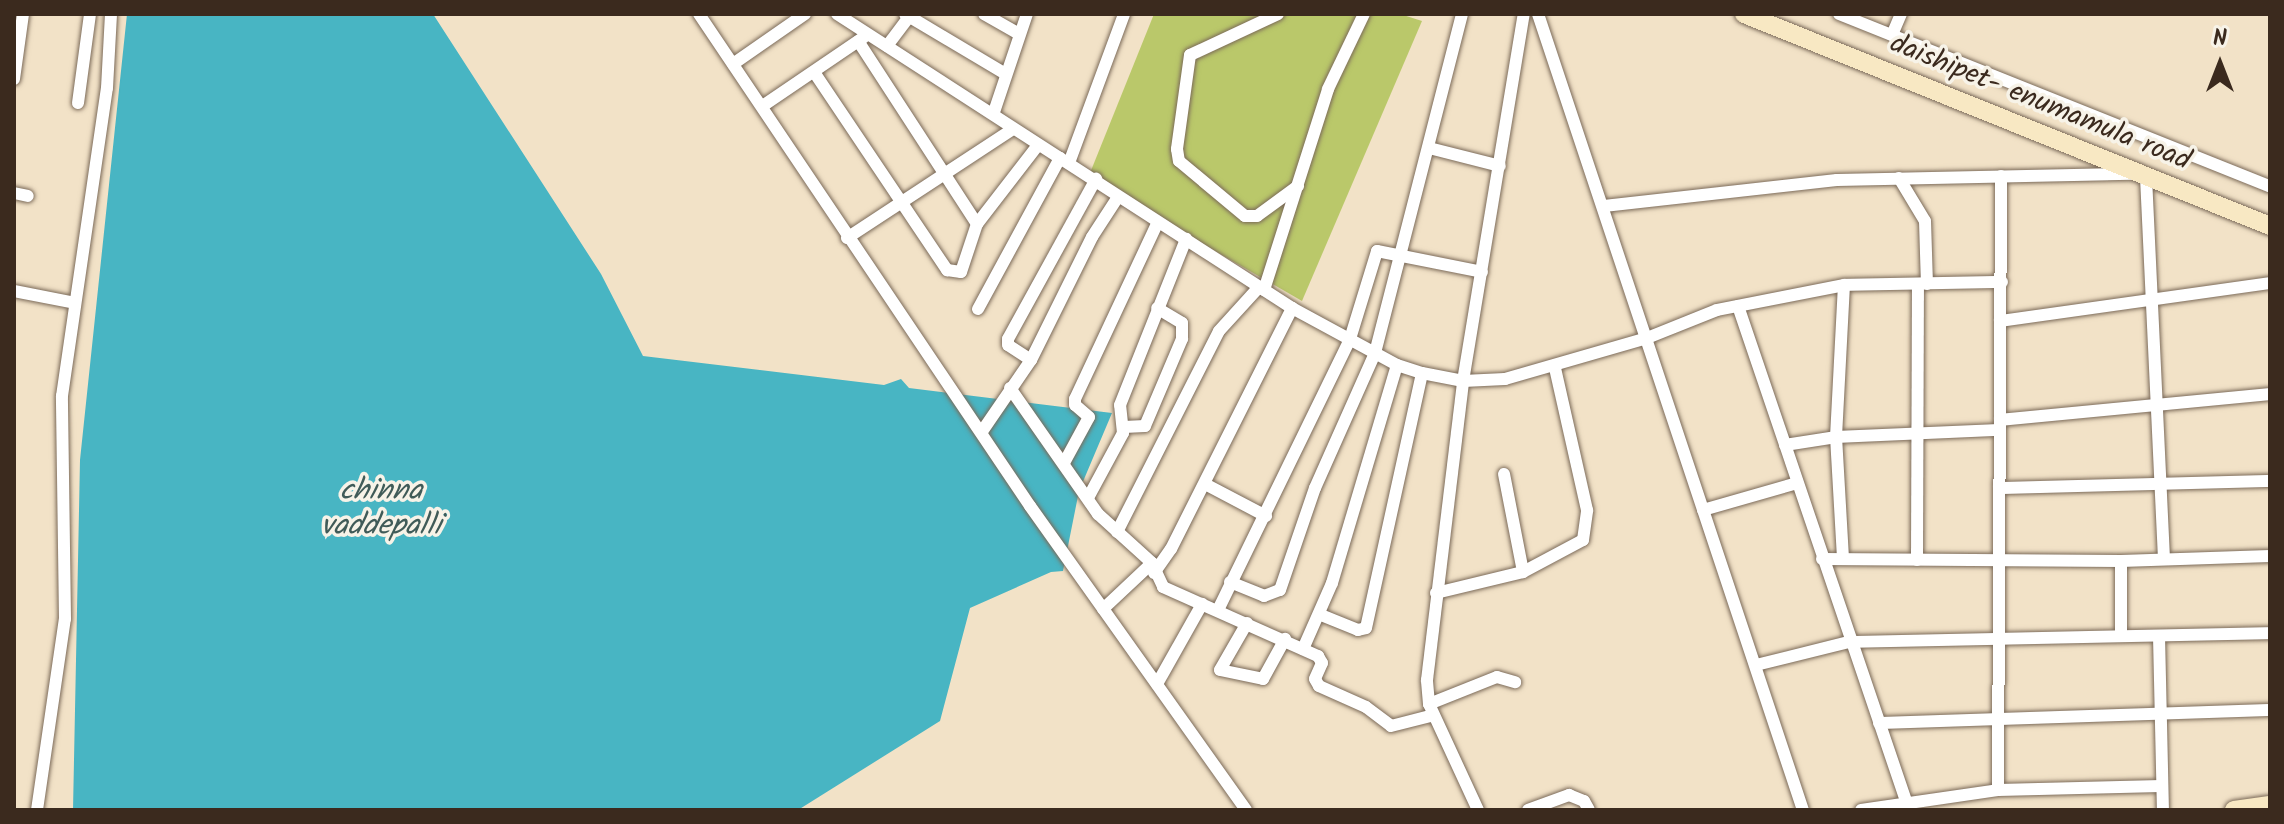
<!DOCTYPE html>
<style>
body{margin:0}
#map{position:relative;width:2284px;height:824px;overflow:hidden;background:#f2e2c7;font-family:Kalam,sans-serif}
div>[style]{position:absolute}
.green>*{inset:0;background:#bac86a}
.water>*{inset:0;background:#48b5c3}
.roads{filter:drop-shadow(0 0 2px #7b6a59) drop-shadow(0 0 2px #7b6a59)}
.street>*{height:12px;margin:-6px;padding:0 6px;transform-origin:6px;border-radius:6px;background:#fff}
.secondary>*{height:18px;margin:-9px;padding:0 9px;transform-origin:9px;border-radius:9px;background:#f8e8c3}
span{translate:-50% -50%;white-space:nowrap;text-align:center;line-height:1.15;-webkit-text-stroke:7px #f7f3e8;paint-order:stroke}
.street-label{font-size:28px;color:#3b2a1e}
.water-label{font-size:30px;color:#405b58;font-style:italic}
.frame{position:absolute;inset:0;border:16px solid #3b2a1e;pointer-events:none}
.north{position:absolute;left:2180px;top:24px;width:80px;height:80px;-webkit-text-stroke:6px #f7f3e8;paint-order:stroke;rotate:0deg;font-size:22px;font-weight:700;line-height:32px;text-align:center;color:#3b2a1e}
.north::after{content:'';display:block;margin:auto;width:28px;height:36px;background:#3b2a1e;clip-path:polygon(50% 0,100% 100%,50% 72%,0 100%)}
</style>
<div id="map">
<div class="green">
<i style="clip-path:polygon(1154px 14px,1400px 14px,1422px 21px,1302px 301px,1088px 178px)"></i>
</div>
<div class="water">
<i style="clip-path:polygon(127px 14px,433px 14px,601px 274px,643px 356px,884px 385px,901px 379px,909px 388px,1112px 413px,1079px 491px,1063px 571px,1051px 572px,970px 608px,940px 721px,798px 810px,73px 810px,80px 460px)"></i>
</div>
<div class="roads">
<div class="street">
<i style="left:699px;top:14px;width:593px;rotate:56.07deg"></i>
<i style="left:1030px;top:506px;width:373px;rotate:54.6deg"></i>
<i style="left:837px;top:14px;width:542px;rotate:32.87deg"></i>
<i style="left:1292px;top:308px;width:119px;rotate:28.5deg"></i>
<i style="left:1397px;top:365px;width:26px;rotate:18deg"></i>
<i style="left:1422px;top:373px;width:42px;rotate:11deg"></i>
<i style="left:1463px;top:381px;width:42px;rotate:-2.7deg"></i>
<i style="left:1505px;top:379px;width:148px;rotate:-16.1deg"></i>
<i style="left:1647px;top:338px;width:75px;rotate:-21.8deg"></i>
<i style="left:1717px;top:310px;width:129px;rotate:-11.1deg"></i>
<i style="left:905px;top:14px;width:115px;rotate:30.8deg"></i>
<i style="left:984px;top:14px;width:40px;rotate:29.7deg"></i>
<i style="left:1278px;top:14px;width:97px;rotate:155deg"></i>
<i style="left:1190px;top:55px;width:95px;rotate:97.9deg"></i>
<i style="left:1177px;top:149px;width:12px;rotate:81deg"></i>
<i style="left:1179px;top:161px;width:86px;rotate:39.8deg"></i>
<i style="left:1245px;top:216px;width:12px"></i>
<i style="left:1257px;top:216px;width:51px;rotate:-36.2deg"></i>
<i style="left:1538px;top:14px;width:839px;rotate:71.59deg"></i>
<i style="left:1839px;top:14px;width:464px;rotate:21.8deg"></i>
<i style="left:1892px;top:35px;width:23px;rotate:-67deg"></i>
<i style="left:887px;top:46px;width:40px;rotate:-53deg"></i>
<i style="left:733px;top:64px;width:88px;rotate:-34.8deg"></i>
<i style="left:814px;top:72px;width:239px;rotate:56.1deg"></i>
<i style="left:947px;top:270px;width:14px;rotate:8deg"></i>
<i style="left:961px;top:272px;width:51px;rotate:-71.6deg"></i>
<i style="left:977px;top:224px;width:218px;rotate:-123deg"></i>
<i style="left:14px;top:79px;width:66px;rotate:-82.1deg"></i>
<i style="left:78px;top:103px;width:90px;rotate:-82.3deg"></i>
<i style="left:764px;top:105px;width:121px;rotate:-34.2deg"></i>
<i style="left:994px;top:112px;width:103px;rotate:-71.4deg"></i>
<i style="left:1429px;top:148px;width:73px;rotate:14.2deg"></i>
<i style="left:1069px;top:163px;width:159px;rotate:-69.7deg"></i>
<i style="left:2146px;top:177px;width:382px;rotate:87.3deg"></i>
<i style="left:1899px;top:178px;width:50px;rotate:58.8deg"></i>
<i style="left:1925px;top:221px;width:63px;rotate:88.2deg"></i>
<i style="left:14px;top:193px;width:14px;rotate:12deg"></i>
<i style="left:1604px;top:206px;width:234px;rotate:-6.4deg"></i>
<i style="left:1837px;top:180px;width:294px;rotate:-1.2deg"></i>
<i style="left:977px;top:224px;width:100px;rotate:-52.3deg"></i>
<i style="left:847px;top:238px;width:199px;rotate:-33.3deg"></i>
<i style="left:1264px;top:290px;width:211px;rotate:-72.3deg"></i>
<i style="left:1328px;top:89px;width:83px;rotate:-64.4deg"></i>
<i style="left:14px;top:291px;width:62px;rotate:11.1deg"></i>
<i style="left:1738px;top:306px;width:523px;rotate:71.25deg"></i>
<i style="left:978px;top:309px;width:172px;rotate:-61.5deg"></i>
<i style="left:2000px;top:321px;width:273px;rotate:-8deg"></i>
<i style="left:1031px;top:360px;width:27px;rotate:-147deg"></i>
<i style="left:1008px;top:345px;width:6px;rotate:-90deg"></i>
<i style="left:1008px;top:339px;width:183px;rotate:-61.2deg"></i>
<i style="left:1010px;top:388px;width:154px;rotate:55.1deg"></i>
<i style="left:1098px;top:514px;width:73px;rotate:42.2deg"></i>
<i style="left:1152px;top:563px;width:26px;rotate:65deg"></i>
<i style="left:1163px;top:587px;width:170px;rotate:24deg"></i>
<i style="left:1318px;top:656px;width:8px;rotate:60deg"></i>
<i style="left:1322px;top:663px;width:17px;rotate:114deg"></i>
<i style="left:1315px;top:679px;width:8px;rotate:60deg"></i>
<i style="left:1319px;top:686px;width:51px;rotate:24.1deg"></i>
<i style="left:1366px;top:707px;width:31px;rotate:37deg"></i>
<i style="left:1391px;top:726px;width:44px;rotate:-14.3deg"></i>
<i style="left:2000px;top:420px;width:271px;rotate:-5.5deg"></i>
<i style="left:1124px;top:427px;width:21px;rotate:-3deg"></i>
<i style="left:1145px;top:426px;width:95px;rotate:-67deg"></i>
<i style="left:1182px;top:339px;width:16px;rotate:-90deg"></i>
<i style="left:1182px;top:323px;width:29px;rotate:-149deg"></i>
<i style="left:983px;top:430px;width:85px;rotate:-55.6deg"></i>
<i style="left:1031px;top:360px;width:137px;rotate:-63.6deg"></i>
<i style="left:1092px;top:237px;width:48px;rotate:-57deg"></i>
<i style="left:1785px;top:445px;width:52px;rotate:-8.9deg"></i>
<i style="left:1836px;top:437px;width:163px;rotate:-2.5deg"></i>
<i style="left:1064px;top:463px;width:52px;rotate:-61.5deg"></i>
<i style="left:1089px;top:417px;width:18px;rotate:-139deg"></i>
<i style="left:1075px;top:405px;width:6px;rotate:-90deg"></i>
<i style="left:1075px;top:399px;width:195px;rotate:-64.9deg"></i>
<i style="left:1504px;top:474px;width:100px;rotate:79deg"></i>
<i style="left:1205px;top:484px;width:69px;rotate:27.7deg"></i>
<i style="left:1999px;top:488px;width:271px;rotate:-1.5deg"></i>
<i style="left:1088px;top:498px;width:74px;rotate:-61.7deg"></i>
<i style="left:1123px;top:433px;width:28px;rotate:-96deg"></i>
<i style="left:1120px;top:405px;width:179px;rotate:-68.3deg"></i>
<i style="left:1703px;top:510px;width:98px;rotate:-16deg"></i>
<i style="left:1117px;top:532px;width:225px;rotate:-63.1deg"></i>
<i style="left:1219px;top:331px;width:59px;rotate:-47.7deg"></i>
<i style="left:1843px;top:558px;width:121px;rotate:-93.3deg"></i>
<i style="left:1836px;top:437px;width:152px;rotate:-87deg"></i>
<i style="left:1844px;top:285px;width:158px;rotate:-1.1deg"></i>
<i style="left:1822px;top:559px;width:299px;rotate:0.4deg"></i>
<i style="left:2121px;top:561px;width:149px;rotate:-1.9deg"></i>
<i style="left:1917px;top:560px;width:276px;rotate:-89.8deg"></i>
<i style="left:1154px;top:573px;width:29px;rotate:-55deg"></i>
<i style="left:1171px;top:549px;width:270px;rotate:-63.3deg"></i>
<i style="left:1230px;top:582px;width:37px;rotate:22deg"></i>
<i style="left:1264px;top:596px;width:17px;rotate:-21deg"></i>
<i style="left:1280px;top:590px;width:108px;rotate:-71.1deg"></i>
<i style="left:1315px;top:488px;width:148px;rotate:-66deg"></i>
<i style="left:1375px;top:353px;width:350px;rotate:-75.6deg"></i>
<i style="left:1436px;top:593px;width:89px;rotate:-13.6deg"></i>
<i style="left:1523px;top:572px;width:68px;rotate:-28.1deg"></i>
<i style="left:1583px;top:540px;width:30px;rotate:-82deg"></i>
<i style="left:1587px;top:510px;width:146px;rotate:-102.7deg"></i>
<i style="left:1103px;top:609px;width:67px;rotate:-43.2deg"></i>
<i style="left:1218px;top:610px;width:301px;rotate:-64deg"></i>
<i style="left:1350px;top:339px;width:92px;rotate:-72.9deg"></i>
<i style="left:1377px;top:251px;width:107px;rotate:11.3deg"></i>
<i style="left:1321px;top:615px;width:40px;rotate:22deg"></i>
<i style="left:1358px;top:630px;width:8px;rotate:-14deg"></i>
<i style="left:1366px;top:628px;width:261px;rotate:-77.6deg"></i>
<i style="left:1247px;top:623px;width:54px;rotate:119.9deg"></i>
<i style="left:1220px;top:670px;width:44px;rotate:11.8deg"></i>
<i style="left:1263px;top:679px;width:46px;rotate:-61.2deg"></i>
<i style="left:2121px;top:636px;width:75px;rotate:-90deg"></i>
<i style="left:2159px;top:636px;width:174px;rotate:88.7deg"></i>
<i style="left:1303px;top:649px;width:72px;rotate:-66.3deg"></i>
<i style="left:1332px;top:583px;width:227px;rotate:-73.4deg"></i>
<i style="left:1756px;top:665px;width:96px;rotate:-13.9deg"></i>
<i style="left:1849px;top:642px;width:421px;rotate:-1.2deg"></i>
<i style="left:1157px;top:684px;width:92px;rotate:-60.6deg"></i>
<i style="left:1429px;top:704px;width:73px;rotate:-21.7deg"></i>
<i style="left:1497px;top:677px;width:19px;rotate:16deg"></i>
<i style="left:1879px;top:723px;width:391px;rotate:-1.9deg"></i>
<i style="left:1998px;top:790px;width:614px;rotate:-89.72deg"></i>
<i style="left:37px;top:810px;width:193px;rotate:-81.7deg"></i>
<i style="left:65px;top:619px;width:223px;rotate:-90.8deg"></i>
<i style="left:62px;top:396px;width:311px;rotate:-81.7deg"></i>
<i style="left:107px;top:88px;width:74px;rotate:-86.9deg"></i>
<i style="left:1478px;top:810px;width:117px;rotate:-114.8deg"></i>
<i style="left:1429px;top:704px;width:24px;rotate:-95deg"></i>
<i style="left:1427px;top:680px;width:301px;rotate:-83.1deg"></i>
<i style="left:1463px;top:381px;width:372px;rotate:-80.6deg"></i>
<i style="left:1528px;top:810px;width:44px;rotate:-20.1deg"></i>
<i style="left:1569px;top:795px;width:16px;rotate:22deg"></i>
<i style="left:1584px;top:801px;width:10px;rotate:61deg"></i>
<i style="left:1861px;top:810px;width:138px;rotate:-8.3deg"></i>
<i style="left:1998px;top:790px;width:163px;rotate:-1.4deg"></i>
</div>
<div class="secondary">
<i style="left:1744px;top:14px;width:567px;rotate:21.95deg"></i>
<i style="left:2234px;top:810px;width:36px;rotate:-8deg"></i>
</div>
</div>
<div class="street-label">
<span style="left:2040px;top:103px;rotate:22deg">daishipet- enumamula road</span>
</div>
<div class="water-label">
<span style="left:381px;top:508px">chinna<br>vaddepalli</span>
</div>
<div class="frame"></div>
<div class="north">N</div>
</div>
